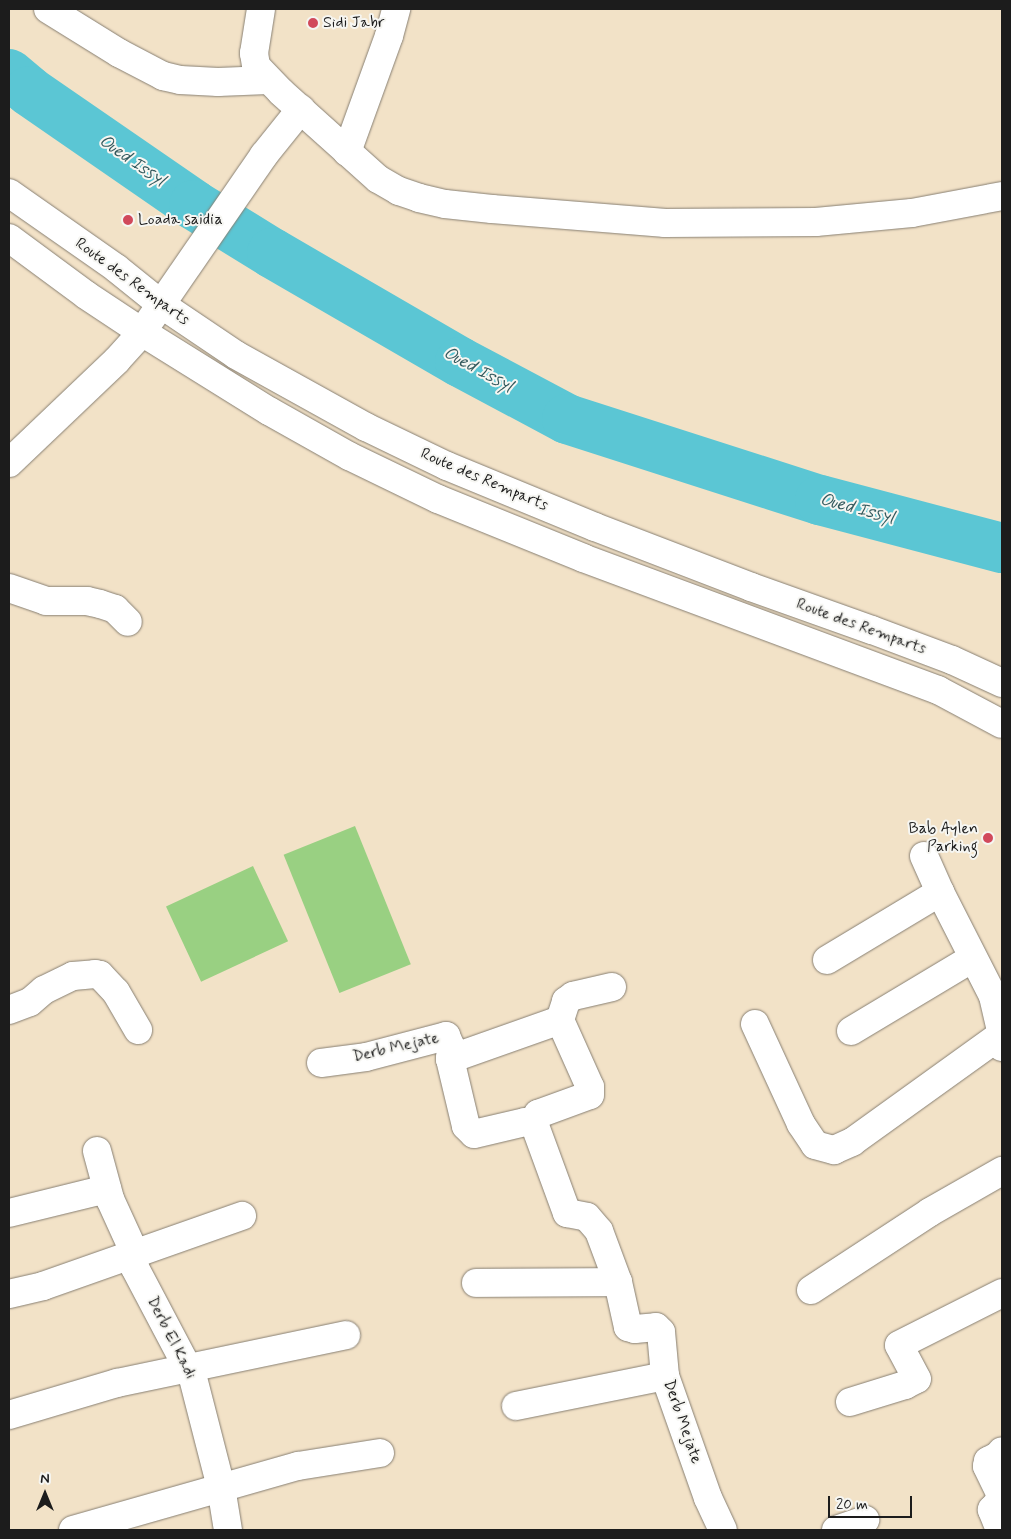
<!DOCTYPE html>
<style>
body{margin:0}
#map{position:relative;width:1011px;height:1539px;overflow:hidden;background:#f2e2c7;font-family:Mynerve,sans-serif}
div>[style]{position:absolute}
.green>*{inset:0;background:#99d082;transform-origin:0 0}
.river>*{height:50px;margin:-25px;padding:0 25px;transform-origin:25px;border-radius:25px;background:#5bc6d4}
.roads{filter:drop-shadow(0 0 1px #877f72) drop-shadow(0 0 1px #877f72)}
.minor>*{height:28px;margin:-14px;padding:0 14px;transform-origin:14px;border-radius:14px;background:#fff}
.major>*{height:28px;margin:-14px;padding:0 14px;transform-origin:14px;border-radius:14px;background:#fff}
.dots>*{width:14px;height:14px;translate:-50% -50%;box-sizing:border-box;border:2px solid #f6f6f2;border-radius:50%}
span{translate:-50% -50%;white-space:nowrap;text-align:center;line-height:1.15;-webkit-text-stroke:4px #f6f6f2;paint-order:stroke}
.poi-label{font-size:16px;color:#1c1c1c}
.left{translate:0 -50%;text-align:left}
.right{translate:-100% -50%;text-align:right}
.street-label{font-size:16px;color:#1c1c1c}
.water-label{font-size:18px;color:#32585c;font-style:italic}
.frame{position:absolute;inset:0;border:10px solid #1c1c1c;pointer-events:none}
.north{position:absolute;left:20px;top:1469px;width:50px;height:50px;-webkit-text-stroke:4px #f6f6f2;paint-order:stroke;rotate:0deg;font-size:14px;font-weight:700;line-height:20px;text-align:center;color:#1c1c1c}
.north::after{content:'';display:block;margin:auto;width:18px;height:22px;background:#1c1c1c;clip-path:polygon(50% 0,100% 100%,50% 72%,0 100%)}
.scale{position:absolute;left:828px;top:1496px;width:84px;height:22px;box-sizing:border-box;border:2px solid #1c1c1c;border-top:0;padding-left:6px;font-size:15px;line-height:18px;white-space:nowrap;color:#1c1c1c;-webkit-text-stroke:4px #f6f6f2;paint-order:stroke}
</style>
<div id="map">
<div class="green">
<i style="left:355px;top:826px;width:149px;height:77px;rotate:68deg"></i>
<i style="left:253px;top:866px;width:83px;height:96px;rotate:65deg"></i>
</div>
<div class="river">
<i style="left:9px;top:74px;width:26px;rotate:40deg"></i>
<i style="left:29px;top:91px;width:201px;rotate:34.6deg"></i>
<i style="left:194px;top:205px;width:92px;rotate:31.6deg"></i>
<i style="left:272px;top:253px;width:217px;rotate:30.1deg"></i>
<i style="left:460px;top:362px;width:121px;rotate:28deg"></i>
<i style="left:567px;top:419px;width:266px;rotate:17.8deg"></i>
<i style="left:820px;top:500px;width:188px;rotate:14.8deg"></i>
</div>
<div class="roads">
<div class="minor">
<i style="left:48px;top:9px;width:84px;rotate:31.8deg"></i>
<i style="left:119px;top:53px;width:50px;rotate:27.6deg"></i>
<i style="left:163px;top:76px;width:17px;rotate:13deg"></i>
<i style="left:180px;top:80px;width:38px;rotate:3deg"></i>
<i style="left:218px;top:82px;width:50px;rotate:-2.3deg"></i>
<i style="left:261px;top:9px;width:45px;rotate:99deg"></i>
<i style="left:254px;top:53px;width:13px;rotate:81deg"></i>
<i style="left:256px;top:66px;width:36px;rotate:46deg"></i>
<i style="left:281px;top:92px;width:130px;rotate:41.9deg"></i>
<i style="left:378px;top:179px;width:24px;rotate:30deg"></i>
<i style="left:399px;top:191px;width:21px;rotate:19deg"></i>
<i style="left:419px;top:198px;width:27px;rotate:13deg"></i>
<i style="left:445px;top:204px;width:47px;rotate:6.1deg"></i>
<i style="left:492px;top:209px;width:174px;rotate:4.6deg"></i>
<i style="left:665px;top:223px;width:151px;rotate:-0.4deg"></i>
<i style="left:816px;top:222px;width:96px;rotate:-5.4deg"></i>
<i style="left:912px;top:213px;width:92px;rotate:-10.7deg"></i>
<i style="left:347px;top:152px;width:123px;rotate:-70.1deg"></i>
<i style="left:389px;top:36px;width:28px;rotate:-75deg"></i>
<i style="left:9px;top:463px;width:149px;rotate:-43.6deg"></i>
<i style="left:117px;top:360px;width:38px;rotate:-48deg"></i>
<i style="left:142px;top:332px;width:215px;rotate:-55.4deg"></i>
<i style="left:264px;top:155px;width:59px;rotate:-51.2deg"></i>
<i style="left:9px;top:588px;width:39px;rotate:19deg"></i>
<i style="left:46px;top:601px;width:41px"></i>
<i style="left:87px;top:601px;width:13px;rotate:13deg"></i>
<i style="left:100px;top:604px;width:16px;rotate:18deg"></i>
<i style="left:115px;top:609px;width:18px;rotate:45deg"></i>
<i style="left:924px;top:856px;width:39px;rotate:66deg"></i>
<i style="left:940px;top:892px;width:117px;rotate:63deg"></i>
<i style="left:993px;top:996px;width:36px;rotate:77deg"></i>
<i style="left:1001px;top:1031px;width:7px;rotate:117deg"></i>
<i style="left:998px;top:1037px;width:11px;rotate:68deg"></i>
<i style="left:827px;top:960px;width:132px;rotate:-31deg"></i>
<i style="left:9px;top:1010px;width:22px;rotate:-21deg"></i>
<i style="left:30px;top:1002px;width:18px;rotate:-41deg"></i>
<i style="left:44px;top:990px;width:32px;rotate:-26deg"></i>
<i style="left:73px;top:976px;width:22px;rotate:-5deg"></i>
<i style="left:95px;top:974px;width:5px;rotate:11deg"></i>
<i style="left:100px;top:975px;width:23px;rotate:47deg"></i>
<i style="left:116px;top:992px;width:44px;rotate:59.9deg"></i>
<i style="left:755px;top:1024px;width:110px;rotate:65.3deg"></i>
<i style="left:801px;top:1124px;width:25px;rotate:56deg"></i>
<i style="left:815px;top:1145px;width:20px;rotate:15deg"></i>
<i style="left:834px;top:1150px;width:20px;rotate:-24deg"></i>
<i style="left:852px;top:1142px;width:180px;rotate:-35.7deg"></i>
<i style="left:851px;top:1031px;width:142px;rotate:-30.9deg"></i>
<i style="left:450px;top:1059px;width:117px;rotate:-19.5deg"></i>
<i style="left:560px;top:1020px;width:20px;rotate:-72deg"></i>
<i style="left:566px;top:1001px;width:9px;rotate:-36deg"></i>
<i style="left:573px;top:996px;width:40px;rotate:-13deg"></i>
<i style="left:321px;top:1063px;width:45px;rotate:-7.6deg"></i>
<i style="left:366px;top:1057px;width:83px;rotate:-14.7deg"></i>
<i style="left:446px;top:1036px;width:12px;rotate:66deg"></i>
<i style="left:451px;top:1047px;width:12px;rotate:95deg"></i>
<i style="left:450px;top:1059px;width:69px;rotate:76.6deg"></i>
<i style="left:466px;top:1126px;width:11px;rotate:45deg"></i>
<i style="left:474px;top:1134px;width:52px;rotate:-13.2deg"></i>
<i style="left:525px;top:1122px;width:9px;rotate:6deg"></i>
<i style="left:534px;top:1123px;width:96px;rotate:69.9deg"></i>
<i style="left:567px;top:1213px;width:20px;rotate:11deg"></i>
<i style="left:587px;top:1217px;width:18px;rotate:49deg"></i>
<i style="left:599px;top:1231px;width:54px;rotate:69.6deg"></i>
<i style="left:618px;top:1282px;width:46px;rotate:77.5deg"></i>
<i style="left:628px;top:1327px;width:7px;rotate:16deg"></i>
<i style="left:635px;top:1329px;width:21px;rotate:-5deg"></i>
<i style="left:656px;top:1327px;width:7px;rotate:45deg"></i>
<i style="left:661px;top:1332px;width:44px;rotate:84.8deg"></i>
<i style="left:665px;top:1376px;width:129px;rotate:70.6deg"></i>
<i style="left:708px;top:1498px;width:35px;rotate:65deg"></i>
<i style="left:534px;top:1123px;width:10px;rotate:-66deg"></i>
<i style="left:538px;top:1114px;width:55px;rotate:-20.1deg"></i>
<i style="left:590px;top:1095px;width:8px;rotate:-90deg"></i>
<i style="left:590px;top:1087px;width:73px;rotate:-114.1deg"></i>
<i style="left:97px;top:1151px;width:50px;rotate:74.8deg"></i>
<i style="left:110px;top:1199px;width:51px;rotate:65.5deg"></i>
<i style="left:131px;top:1245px;width:23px;rotate:80deg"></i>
<i style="left:135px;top:1268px;width:124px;rotate:62.2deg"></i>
<i style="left:193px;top:1378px;width:113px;rotate:75.6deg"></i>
<i style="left:221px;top:1487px;width:44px;rotate:80.8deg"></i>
<i style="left:9px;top:1213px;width:101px;rotate:-13.8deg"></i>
<i style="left:476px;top:1283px;width:142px;rotate:-0.4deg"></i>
<i style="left:811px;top:1290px;width:142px;rotate:-33.2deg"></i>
<i style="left:930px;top:1212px;width:83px;rotate:-29.7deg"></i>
<i style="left:9px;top:1294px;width:35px;rotate:-13deg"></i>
<i style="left:43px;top:1286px;width:211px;rotate:-19.4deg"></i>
<i style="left:850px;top:1402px;width:58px;rotate:-17.2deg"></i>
<i style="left:905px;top:1385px;width:13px;rotate:-27deg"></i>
<i style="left:917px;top:1379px;width:38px;rotate:-118deg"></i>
<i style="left:899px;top:1345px;width:115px;rotate:-26.8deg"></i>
<i style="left:516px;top:1406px;width:152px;rotate:-11.4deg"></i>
<i style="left:9px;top:1415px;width:113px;rotate:-16.5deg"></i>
<i style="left:117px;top:1383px;width:234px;rotate:-11.8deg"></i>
<i style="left:73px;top:1530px;width:234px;rotate:-15.9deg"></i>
<i style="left:298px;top:1466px;width:83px;rotate:-9deg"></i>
<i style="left:836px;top:1530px;width:31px;rotate:-19deg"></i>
<i style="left:1000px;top:1530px;width:22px;rotate:-112deg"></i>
<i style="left:992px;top:1510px;width:13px;rotate:-51deg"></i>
<i style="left:1000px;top:1500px;width:5px;rotate:-79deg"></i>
<i style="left:1001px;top:1495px;width:32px;rotate:-116deg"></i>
<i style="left:987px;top:1466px;width:5px;rotate:-79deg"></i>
<i style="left:988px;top:1461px;width:11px;rotate:-27deg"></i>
<i style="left:998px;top:1456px;width:6px;rotate:-51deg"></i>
</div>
<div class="major">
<i style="left:9px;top:193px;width:131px;rotate:35deg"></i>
<i style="left:116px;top:268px;width:59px;rotate:38.8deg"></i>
<i style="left:162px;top:305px;width:89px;rotate:34deg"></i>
<i style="left:236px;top:355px;width:149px;rotate:29deg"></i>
<i style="left:366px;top:427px;width:90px;rotate:25.7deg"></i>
<i style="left:447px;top:466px;width:160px;rotate:22.4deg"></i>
<i style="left:595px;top:527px;width:167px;rotate:21deg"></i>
<i style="left:751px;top:587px;width:128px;rotate:19.6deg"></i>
<i style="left:872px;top:630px;width:85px;rotate:20.6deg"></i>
<i style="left:952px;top:660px;width:55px;rotate:24.7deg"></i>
<i style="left:9px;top:238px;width:96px;rotate:36.5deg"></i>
<i style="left:86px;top:295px;width:67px;rotate:33.5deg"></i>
<i style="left:142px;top:332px;width:150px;rotate:31.9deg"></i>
<i style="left:269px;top:411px;width:92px;rotate:29.4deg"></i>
<i style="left:349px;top:456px;width:99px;rotate:25.8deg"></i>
<i style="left:438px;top:499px;width:157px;rotate:22.1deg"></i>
<i style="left:583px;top:558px;width:379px;rotate:20.4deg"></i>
<i style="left:938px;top:690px;width:72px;rotate:28deg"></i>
</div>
</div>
<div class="dots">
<i style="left:313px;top:23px;background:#d1495b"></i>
<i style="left:128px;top:220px;background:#d1495b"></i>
<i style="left:988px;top:838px;background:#d1495b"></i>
</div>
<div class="poi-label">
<span class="left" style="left:323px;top:23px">Sidi Jabr</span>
<span class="left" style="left:138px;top:220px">Loada saidia</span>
<span class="right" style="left:978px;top:838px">Bab Aylen<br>Parking</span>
</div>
<div class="street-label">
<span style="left:132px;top:282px;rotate:36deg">Route des Remparts</span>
<span style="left:484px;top:480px;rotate:23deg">Route des Remparts</span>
<span style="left:861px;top:627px;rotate:20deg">Route des Remparts</span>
<span style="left:396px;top:1048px;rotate:-13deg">Derb Mejate</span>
<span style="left:171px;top:1338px;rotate:63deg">Derb El Kadi</span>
<span style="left:682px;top:1422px;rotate:71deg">Derb Mejate</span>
</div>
<div class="water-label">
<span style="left:132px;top:161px;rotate:35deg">Oued Issyl</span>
<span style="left:478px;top:370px;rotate:29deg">Oued Issyl</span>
<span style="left:857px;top:509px;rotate:15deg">Oued Issyl</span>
</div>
<div class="frame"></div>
<div class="north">N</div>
<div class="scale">20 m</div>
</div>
